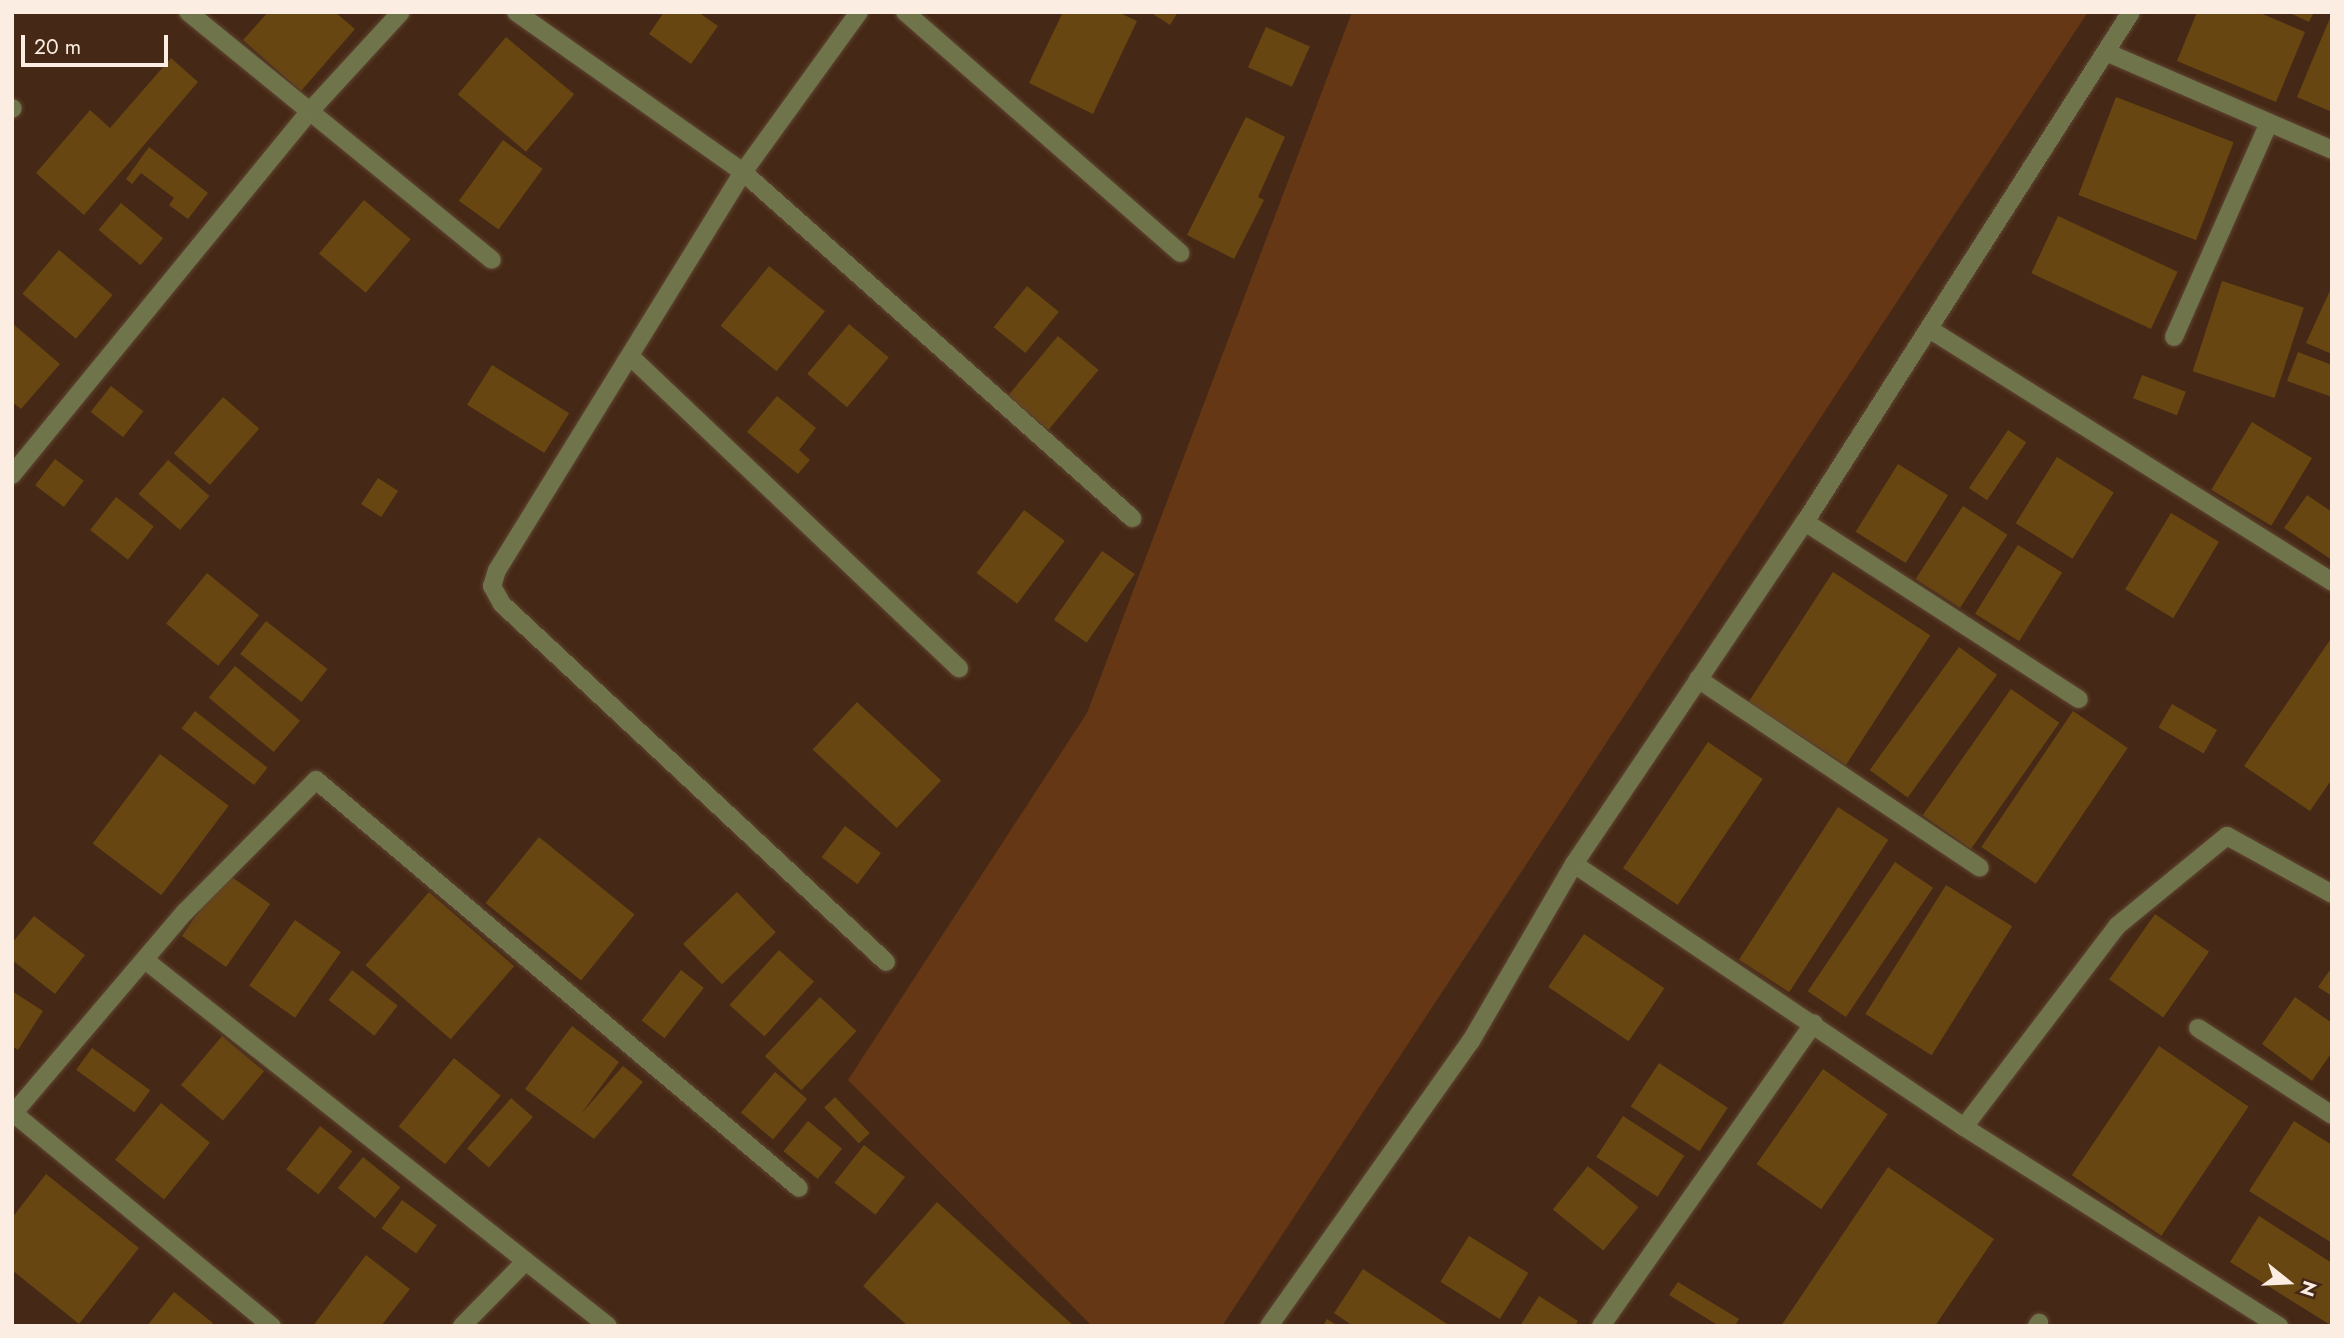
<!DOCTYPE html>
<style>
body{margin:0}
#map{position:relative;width:2344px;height:1338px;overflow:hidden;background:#452815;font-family:Jost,sans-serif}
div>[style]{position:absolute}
.green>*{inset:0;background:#663714}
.building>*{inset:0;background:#684612;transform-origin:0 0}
.roads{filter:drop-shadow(0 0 2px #5f4432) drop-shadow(0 0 2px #5f4432)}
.minor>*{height:18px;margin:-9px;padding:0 9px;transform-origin:9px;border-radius:9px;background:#70744b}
span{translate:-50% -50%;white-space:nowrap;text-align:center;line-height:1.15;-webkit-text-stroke:5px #452815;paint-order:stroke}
.frame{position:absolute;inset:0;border:14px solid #fcede3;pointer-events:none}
.north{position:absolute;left:2253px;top:1247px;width:70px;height:70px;-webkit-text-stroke:5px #452815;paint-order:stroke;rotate:108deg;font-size:19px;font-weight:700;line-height:28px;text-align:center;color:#fcede3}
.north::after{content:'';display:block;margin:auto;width:24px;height:32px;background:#fcede3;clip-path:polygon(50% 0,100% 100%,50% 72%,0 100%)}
.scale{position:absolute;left:21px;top:35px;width:147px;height:32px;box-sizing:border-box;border:4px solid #fcede3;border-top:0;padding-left:9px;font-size:21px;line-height:24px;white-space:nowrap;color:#fcede3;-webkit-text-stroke:5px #452815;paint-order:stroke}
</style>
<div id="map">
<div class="green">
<i style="clip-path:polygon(1352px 12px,2088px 12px,1222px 1326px,1092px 1326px,848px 1080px,1087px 713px)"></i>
</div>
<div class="building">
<i style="clip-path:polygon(268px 12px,335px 12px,355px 29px,301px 91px,243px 40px)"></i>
<i style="clip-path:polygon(664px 12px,698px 12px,718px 26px,691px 64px,649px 34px)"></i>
<i style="clip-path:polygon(1063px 12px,1118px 12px,1137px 21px,1093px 114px,1029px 83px)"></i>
<i style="clip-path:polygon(1150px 12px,1178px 12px,1170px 25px)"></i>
<i style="clip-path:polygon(2197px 12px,2258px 12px,2305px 32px,2276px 102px,2177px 61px)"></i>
<i style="clip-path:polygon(2288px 12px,2314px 12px,2309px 22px)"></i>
<i style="clip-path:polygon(2332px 13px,2332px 112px,2297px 97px)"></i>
<i style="left:1266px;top:27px;width:48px;height:44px;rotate:24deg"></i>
<i style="left:506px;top:37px;width:89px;height:75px;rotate:40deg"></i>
<i style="clip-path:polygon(171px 58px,198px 82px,84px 215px,36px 173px,90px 110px,110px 128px)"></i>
<i style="left:2116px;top:97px;width:126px;height:105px;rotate:21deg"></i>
<i style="clip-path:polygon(1246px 117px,1285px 137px,1258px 197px,1264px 200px,1234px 259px,1187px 235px)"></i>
<i style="left:503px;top:140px;width:49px;height:75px;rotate:36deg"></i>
<i style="clip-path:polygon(149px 147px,208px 193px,188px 219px,169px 205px,174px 198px,141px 173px,132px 184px,126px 179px)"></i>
<i style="left:364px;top:200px;width:61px;height:70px;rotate:40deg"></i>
<i style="left:121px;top:203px;width:55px;height:35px;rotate:40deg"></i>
<i style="left:2058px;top:216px;width:132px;height:63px;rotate:25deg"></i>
<i style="left:59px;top:250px;width:70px;height:57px;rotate:40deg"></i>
<i style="left:769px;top:266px;width:72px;height:77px;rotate:39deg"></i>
<i style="left:2222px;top:281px;width:86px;height:95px;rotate:18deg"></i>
<i style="left:1027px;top:286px;width:41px;height:53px;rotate:39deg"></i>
<i style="clip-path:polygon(2332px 286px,2332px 354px,2306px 343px)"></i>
<i style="clip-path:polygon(12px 323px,60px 364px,21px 409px,12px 402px)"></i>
<i style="left:849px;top:324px;width:52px;height:65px;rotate:40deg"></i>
<i style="left:1058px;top:336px;width:53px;height:78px;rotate:40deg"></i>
<i style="clip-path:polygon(2298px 352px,2332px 365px,2332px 397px,2287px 381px)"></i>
<i style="left:492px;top:365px;width:91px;height:47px;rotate:32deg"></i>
<i style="left:2142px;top:375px;width:47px;height:25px;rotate:21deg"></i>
<i style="left:111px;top:386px;width:41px;height:33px;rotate:38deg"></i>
<i style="clip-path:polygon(777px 396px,816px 428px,799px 450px,810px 460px,798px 474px,747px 432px)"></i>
<i style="left:223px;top:397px;width:48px;height:75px;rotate:41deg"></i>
<i style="left:2252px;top:422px;width:70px;height:79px;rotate:31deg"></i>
<i style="left:2008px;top:430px;width:22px;height:70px;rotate:34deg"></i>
<i style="left:2057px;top:457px;width:67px;height:78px;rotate:32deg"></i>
<i style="left:55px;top:459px;width:36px;height:33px;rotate:37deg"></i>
<i style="left:168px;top:460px;width:55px;height:45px;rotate:41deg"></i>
<i style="left:1898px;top:464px;width:59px;height:80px;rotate:32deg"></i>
<i style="left:378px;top:478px;width:24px;height:31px;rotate:33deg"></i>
<i style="clip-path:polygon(2307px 495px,2332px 512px,2332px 560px,2284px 528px)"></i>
<i style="left:116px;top:497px;width:48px;height:42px;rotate:38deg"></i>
<i style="left:1963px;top:506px;width:53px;height:87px;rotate:33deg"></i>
<i style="left:1024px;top:510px;width:51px;height:79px;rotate:37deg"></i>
<i style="left:2171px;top:513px;width:56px;height:89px;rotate:31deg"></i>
<i style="left:2018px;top:545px;width:52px;height:81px;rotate:32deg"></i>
<i style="left:1102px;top:551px;width:40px;height:84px;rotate:35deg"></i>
<i style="left:1833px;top:572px;width:116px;height:155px;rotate:33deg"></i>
<i style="left:207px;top:573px;width:67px;height:65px;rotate:39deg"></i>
<i style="left:266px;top:621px;width:78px;height:42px;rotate:38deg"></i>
<i style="clip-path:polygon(2332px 637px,2332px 779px,2310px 811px,2244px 766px)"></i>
<i style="left:1959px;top:647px;width:47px;height:152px;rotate:36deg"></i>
<i style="left:235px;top:666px;width:85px;height:41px;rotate:40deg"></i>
<i style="left:2011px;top:689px;width:59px;height:154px;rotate:35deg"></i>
<i style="left:857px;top:702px;width:115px;height:65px;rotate:43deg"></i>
<i style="left:2172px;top:704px;width:52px;height:27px;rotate:30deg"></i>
<i style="left:195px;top:711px;width:92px;height:22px;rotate:38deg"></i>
<i style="left:2073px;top:711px;width:66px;height:164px;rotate:34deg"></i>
<i style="left:1708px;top:742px;width:66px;height:152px;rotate:34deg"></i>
<i style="left:160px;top:754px;width:86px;height:112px;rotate:37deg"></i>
<i style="left:1838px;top:807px;width:60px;height:182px;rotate:33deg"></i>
<i style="left:845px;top:826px;width:45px;height:39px;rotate:37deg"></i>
<i style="left:539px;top:837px;width:123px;height:85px;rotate:39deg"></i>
<i style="left:1895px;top:862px;width:46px;height:156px;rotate:34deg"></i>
<i style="left:226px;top:873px;width:54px;height:77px;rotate:35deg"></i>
<i style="left:1946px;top:885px;width:78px;height:152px;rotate:32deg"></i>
<i style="left:429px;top:892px;width:113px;height:97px;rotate:41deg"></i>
<i style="left:737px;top:892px;width:56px;height:75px;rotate:46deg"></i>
<i style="left:2155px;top:914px;width:66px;height:80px;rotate:35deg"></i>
<i style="clip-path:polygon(34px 916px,85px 955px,55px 994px,12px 960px,12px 943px)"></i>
<i style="left:295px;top:920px;width:56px;height:80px;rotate:35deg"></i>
<i style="left:1584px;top:934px;width:97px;height:64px;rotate:34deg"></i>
<i style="left:779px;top:950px;width:47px;height:74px;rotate:42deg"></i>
<i style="clip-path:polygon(2332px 967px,2332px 996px,2318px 987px)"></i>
<i style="left:352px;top:970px;width:58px;height:38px;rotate:38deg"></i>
<i style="left:681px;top:970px;width:29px;height:64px;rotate:38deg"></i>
<i style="clip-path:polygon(12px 991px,43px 1011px,18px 1050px,12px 1046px)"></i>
<i style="left:820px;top:997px;width:50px;height:81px;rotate:43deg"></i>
<i style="clip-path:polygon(2295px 997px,2332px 1023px,2332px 1052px,2312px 1081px,2262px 1044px)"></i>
<i style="clip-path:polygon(572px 1026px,619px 1062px,581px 1114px,623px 1066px,643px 1082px,594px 1139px,525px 1089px)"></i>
<i style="left:222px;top:1036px;width:55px;height:64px;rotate:40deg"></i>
<i style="left:2159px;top:1046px;width:108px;height:156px;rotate:34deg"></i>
<i style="left:92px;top:1048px;width:72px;height:27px;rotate:36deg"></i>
<i style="left:454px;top:1058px;width:60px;height:88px;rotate:39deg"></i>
<i style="left:1659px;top:1063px;width:82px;height:52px;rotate:33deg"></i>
<i style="left:1823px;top:1069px;width:79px;height:116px;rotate:35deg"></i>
<i style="left:775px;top:1072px;width:42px;height:53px;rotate:40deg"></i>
<i style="left:835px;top:1097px;width:50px;height:15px;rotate:46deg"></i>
<i style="left:511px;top:1098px;width:29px;height:67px;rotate:41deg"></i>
<i style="left:161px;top:1103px;width:63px;height:73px;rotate:39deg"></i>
<i style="left:1623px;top:1116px;width:73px;height:49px;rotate:33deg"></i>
<i style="left:808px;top:1121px;width:44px;height:39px;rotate:39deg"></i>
<i style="clip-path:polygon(2294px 1121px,2332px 1145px,2332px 1243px,2249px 1191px)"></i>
<i style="left:320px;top:1126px;width:41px;height:55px;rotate:38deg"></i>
<i style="left:864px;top:1145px;width:52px;height:48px;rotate:38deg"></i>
<i style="left:363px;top:1157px;width:48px;height:40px;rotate:39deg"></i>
<i style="left:1588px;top:1166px;width:65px;height:56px;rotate:39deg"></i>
<i style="clip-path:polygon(1888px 1167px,1994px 1239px,1935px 1326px,1781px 1326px)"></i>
<i style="clip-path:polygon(46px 1174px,139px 1248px,79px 1324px,12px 1270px,12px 1218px)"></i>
<i style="left:402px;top:1200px;width:43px;height:35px;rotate:36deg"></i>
<i style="clip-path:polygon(937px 1202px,1074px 1326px,908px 1326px,863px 1286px)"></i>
<i style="clip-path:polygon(2259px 1216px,2332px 1263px,2332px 1326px,2230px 1262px)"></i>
<i style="left:1469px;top:1236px;width:70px;height:54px;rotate:32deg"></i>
<i style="clip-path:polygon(366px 1255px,410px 1289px,381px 1326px,313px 1326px)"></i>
<i style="clip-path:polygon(1363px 1269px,1450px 1326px,1353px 1326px,1334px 1313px)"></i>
<i style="clip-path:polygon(1678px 1282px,1739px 1319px,1735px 1326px,1719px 1326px,1669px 1295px)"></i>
<i style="clip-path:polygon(174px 1292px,213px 1323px,211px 1326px,147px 1326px)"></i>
<i style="clip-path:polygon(1539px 1296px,1578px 1321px,1575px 1326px,1520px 1326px)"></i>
<i style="clip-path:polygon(1327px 1319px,1338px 1326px,1323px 1326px)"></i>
</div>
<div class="roads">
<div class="minor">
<i style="left:188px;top:12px;width:392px;rotate:39.2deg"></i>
<i style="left:516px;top:12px;width:278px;rotate:35.2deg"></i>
<i style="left:743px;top:172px;width:521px;rotate:41.65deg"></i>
<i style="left:859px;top:12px;width:198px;rotate:125.9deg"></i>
<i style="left:743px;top:172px;width:468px;rotate:121.7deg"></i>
<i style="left:497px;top:570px;width:17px;rotate:107deg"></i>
<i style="left:492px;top:586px;width:21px;rotate:61deg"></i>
<i style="left:502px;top:604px;width:525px;rotate:42.99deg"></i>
<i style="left:905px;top:12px;width:366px;rotate:41.2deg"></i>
<i style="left:2106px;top:52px;width:246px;rotate:23.4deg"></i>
<i style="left:12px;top:109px;width:1px;rotate:-45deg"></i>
<i style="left:1929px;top:329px;width:476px;rotate:32.1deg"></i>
<i style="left:2174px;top:337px;width:234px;rotate:-66.1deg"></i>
<i style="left:632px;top:358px;width:451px;rotate:43.5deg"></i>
<i style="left:12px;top:475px;width:470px;rotate:-50.7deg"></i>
<i style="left:310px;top:111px;width:134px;rotate:-47.4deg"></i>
<i style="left:1805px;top:522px;width:326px;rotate:32.9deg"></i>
<i style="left:1698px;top:679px;width:339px;rotate:33.8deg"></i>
<i style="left:1574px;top:864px;width:470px;rotate:34deg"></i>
<i style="left:1964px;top:1127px;width:373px;rotate:32.3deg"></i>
<i style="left:145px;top:960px;width:590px;rotate:38.33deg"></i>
<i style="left:2198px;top:1028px;width:160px;rotate:33deg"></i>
<i style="left:12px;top:1112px;width:337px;rotate:39.5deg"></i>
<i style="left:12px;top:1115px;width:267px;rotate:-49.6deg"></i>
<i style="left:185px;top:912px;width:186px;rotate:-45.2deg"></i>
<i style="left:316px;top:780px;width:632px;rotate:40.19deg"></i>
<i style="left:1964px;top:1127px;width:253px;rotate:-52.7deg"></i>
<i style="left:2117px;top:926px;width:142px;rotate:-39.3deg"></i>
<i style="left:2227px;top:836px;width:120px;rotate:28.9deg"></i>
<i style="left:462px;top:1326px;width:90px;rotate:-45.5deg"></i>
<i style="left:1269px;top:1326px;width:349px;rotate:-54.7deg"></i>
<i style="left:1471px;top:1041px;width:205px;rotate:-59.8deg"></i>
<i style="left:1574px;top:864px;width:413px;rotate:-56deg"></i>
<i style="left:1805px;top:522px;width:605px;rotate:-57.41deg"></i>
<i style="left:1601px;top:1326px;width:370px;rotate:-54.9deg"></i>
<i style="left:2037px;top:1326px;width:4px;rotate:-56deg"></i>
</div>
</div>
<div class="frame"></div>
<div class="north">N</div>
<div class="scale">20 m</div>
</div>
